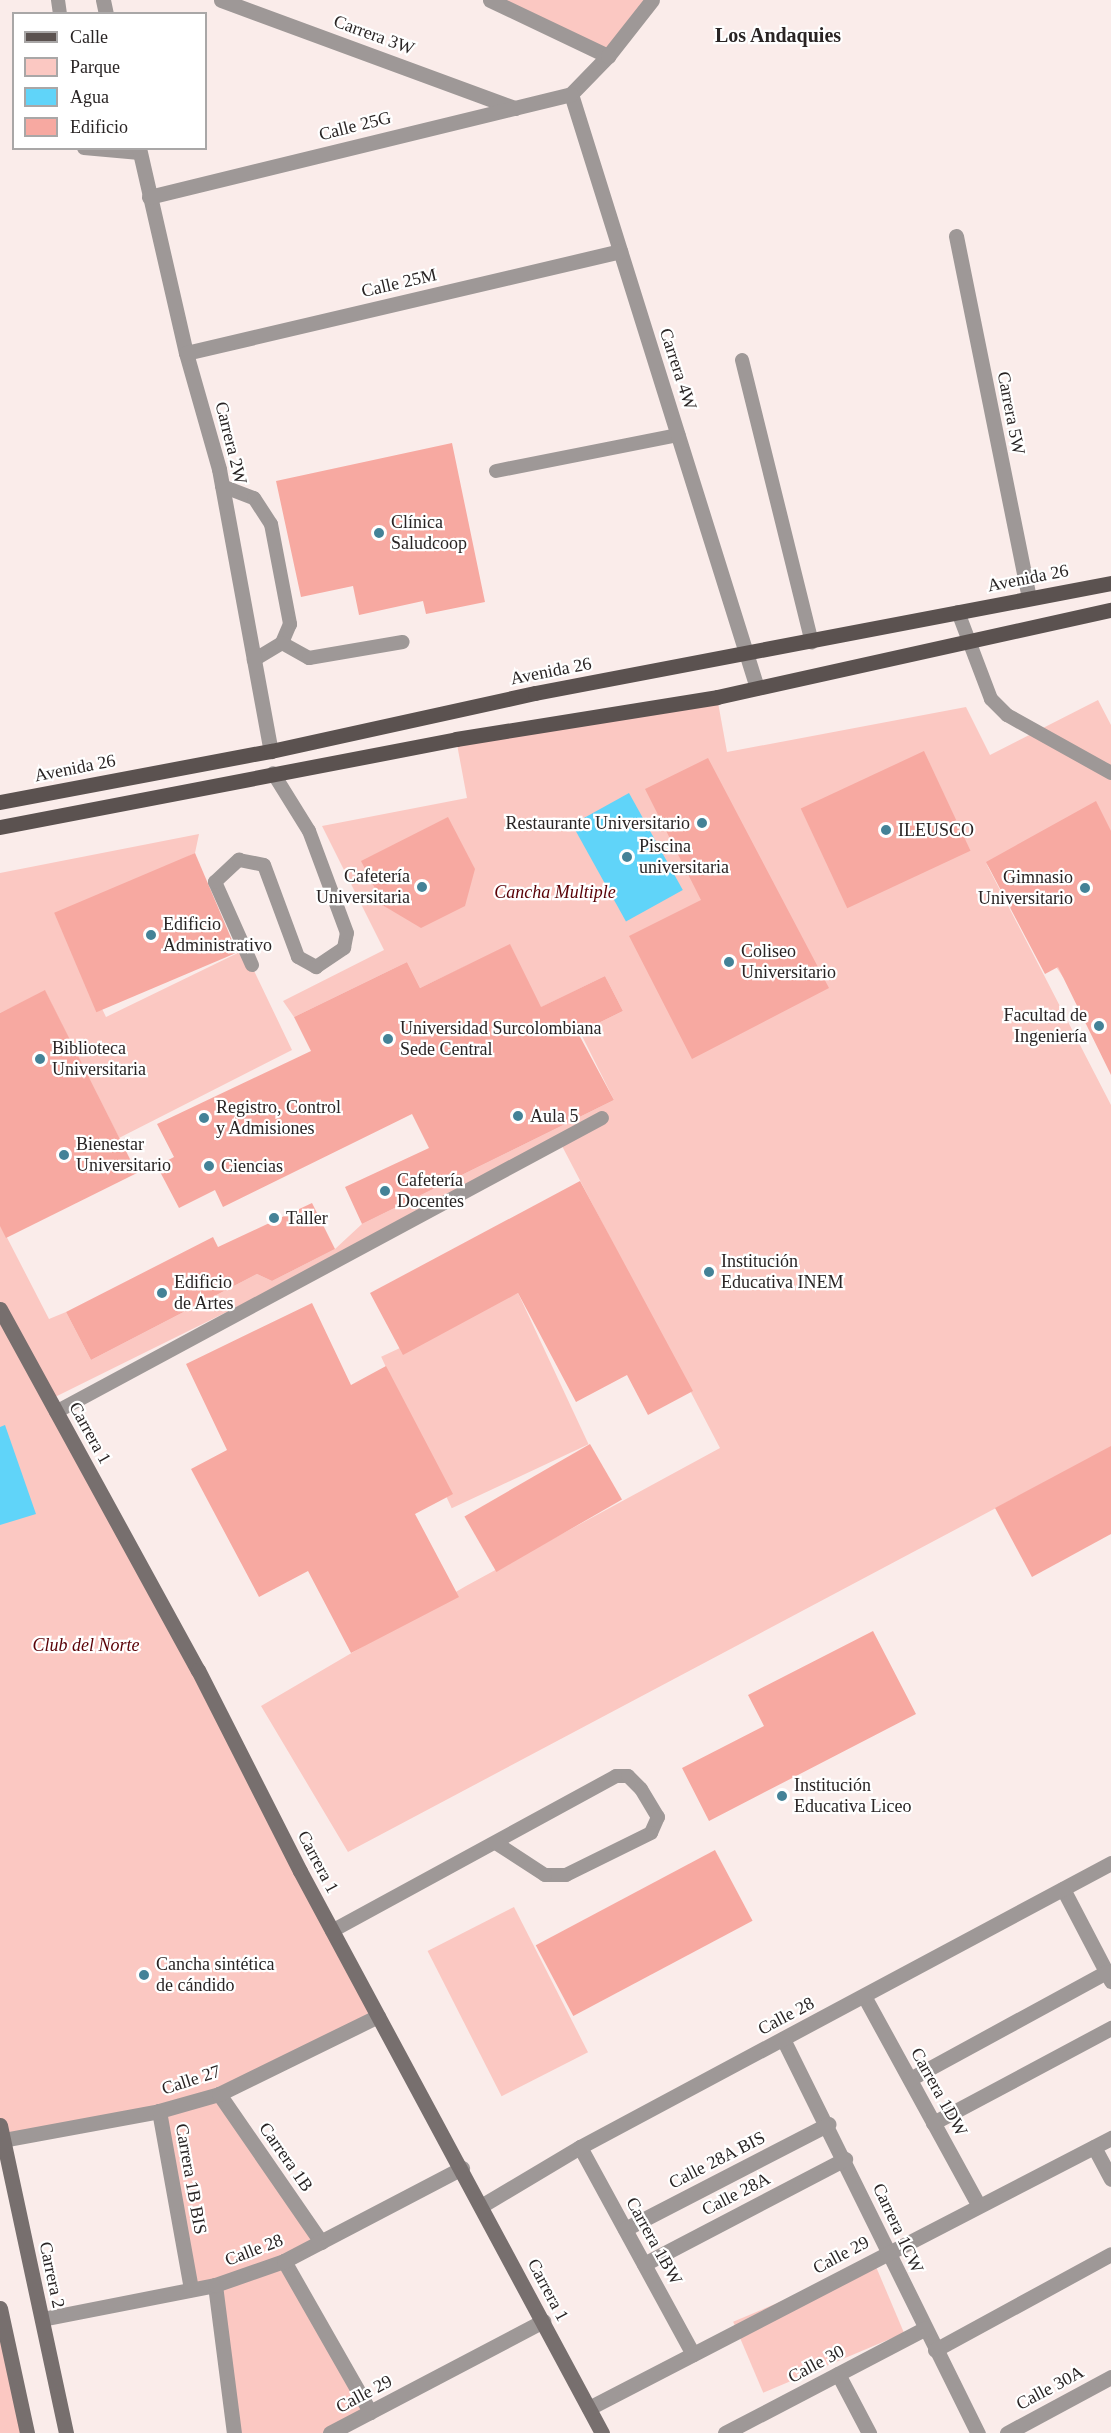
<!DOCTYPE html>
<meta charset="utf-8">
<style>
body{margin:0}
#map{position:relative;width:1111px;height:2433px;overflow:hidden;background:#faecea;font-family:"Times New Roman",serif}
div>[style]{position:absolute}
.green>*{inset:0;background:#fbc8c2;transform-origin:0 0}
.water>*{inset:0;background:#60d4f9;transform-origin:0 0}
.building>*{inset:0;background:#f7a9a1;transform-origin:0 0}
.lane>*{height:14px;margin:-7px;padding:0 7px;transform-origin:7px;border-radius:7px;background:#9e9897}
.street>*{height:15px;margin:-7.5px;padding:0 7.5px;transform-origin:7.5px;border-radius:7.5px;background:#9e9897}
.secondary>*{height:15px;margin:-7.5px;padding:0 7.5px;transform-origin:7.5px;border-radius:7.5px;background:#776f6e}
.primary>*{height:15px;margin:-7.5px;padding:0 7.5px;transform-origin:7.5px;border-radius:7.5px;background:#5b5250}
.dots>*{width:16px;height:16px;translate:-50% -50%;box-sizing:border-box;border:3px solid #fff;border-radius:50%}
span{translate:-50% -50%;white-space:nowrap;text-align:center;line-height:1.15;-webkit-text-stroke:4.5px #fff;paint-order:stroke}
.street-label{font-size:18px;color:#292424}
.poi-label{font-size:18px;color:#292424}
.left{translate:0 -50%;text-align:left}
.right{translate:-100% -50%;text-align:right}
.park-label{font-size:18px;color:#5a0207;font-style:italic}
.neighbourhood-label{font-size:20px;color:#292424;font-weight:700}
.legend{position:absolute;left:12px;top:12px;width:195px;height:138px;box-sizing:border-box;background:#fff;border:2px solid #a9a7a7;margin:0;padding:8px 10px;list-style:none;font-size:18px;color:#292424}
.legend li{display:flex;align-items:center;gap:12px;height:30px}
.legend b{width:30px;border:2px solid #a9a7a7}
</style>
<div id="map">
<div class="green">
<i style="clip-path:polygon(498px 0,649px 0,605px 52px)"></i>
<i style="clip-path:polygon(717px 697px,727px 752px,966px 707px,990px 755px,1098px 700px,1111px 725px,1111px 954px,1063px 977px,986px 863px,1111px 1105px,1111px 1447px,348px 1852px,261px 1706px,466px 1586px,720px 1448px,562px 1146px,53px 1398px,0 1304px,0 1224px,49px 1319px,66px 1312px,91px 1360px,257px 1274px,272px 1281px,335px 1249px,362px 1224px,614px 1100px,580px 1032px,623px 1011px,605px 976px,464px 1045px,530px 986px,510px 945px,420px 988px,407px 962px,294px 1017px,283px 1001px,384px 950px,322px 826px,467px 798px,456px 739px)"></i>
<i style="clip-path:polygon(199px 834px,195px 853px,59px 920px,106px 1017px,244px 950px,292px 1050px,119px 1138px,45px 991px,0 1013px,0 873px)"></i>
<i style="left:518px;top:1293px;width:167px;height:151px;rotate:65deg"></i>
<i style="clip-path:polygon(0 1313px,375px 2012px,214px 2095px,319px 2241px,282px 2260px,369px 2412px,339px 2433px,235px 2433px,213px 2284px,194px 2288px,162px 2108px,5px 2144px,0 2119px)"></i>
<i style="left:514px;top:1907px;width:163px;height:97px;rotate:63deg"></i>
<i style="left:874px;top:2262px;width:77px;height:153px;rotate:67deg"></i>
<i style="clip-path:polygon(0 2308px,27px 2433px,0 2433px)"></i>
</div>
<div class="water">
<i style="left:629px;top:793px;width:111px;height:65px;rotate:61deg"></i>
<i style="clip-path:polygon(5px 1425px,36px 1514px,0 1525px,0 1427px)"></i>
</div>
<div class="building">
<i style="clip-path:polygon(452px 443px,485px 602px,426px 614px,423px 601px,359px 615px,353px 586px,301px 597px,276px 481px)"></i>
<i style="left:924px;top:751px;width:110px;height:136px;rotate:65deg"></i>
<i style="clip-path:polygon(708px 758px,829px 988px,692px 1059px,629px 936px,701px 900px,645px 789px)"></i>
<i style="clip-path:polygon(1096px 801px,1111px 831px,1111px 1075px,1058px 967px,1045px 974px,986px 862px)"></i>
<i style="clip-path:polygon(448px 817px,475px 869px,465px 906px,421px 928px,384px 906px,361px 861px)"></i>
<i style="left:195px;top:853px;width:108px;height:153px;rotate:67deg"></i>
<i style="clip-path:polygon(510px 944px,541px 1007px,605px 976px,623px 1011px,578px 1033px,614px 1100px,362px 1224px,345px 1187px,429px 1148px,412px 1114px,223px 1207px,215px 1190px,179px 1208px,157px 1166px,174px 1157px,157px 1124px,311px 1051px,294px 1017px,407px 962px,420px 988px)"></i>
<i style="clip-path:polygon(45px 990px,137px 1173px,6px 1238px,0 1226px,0 1013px)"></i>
<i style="clip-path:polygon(580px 1181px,693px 1391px,648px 1415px,627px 1375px,576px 1402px,518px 1293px,403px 1355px,370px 1293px)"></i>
<i style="clip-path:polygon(312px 1203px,335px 1249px,272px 1281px,257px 1274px,91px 1360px,66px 1312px,213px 1237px,218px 1247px)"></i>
<i style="clip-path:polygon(312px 1303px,351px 1385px,386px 1366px,453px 1494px,415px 1514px,459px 1597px,351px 1653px,308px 1571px,259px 1597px,191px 1469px,227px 1450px,186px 1364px)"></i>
<i style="left:590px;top:1444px;width:64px;height:145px;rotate:60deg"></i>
<i style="clip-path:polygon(1111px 1446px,1111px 1534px,1032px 1577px,995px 1508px)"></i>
<i style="clip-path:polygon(873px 1631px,916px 1714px,709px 1821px,682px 1768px,764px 1726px,748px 1695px)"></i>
<i style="left:715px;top:1850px;width:80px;height:203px;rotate:62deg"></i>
</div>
<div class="lane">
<i style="left:58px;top:0;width:14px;rotate:82deg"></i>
<i style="left:84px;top:148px;width:56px;rotate:5.1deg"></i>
<i style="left:742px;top:360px;width:291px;rotate:76.1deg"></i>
<i style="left:496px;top:471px;width:186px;rotate:-11.2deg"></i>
<i style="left:222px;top:486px;width:34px;rotate:21deg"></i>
<i style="left:254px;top:498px;width:31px;rotate:57deg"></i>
<i style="left:271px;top:524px;width:102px;rotate:79.2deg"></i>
<i style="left:290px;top:624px;width:21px;rotate:113deg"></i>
<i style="left:282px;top:643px;width:33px;rotate:149deg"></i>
<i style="left:958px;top:612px;width:93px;rotate:69.2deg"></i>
<i style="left:991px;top:699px;width:23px;rotate:45deg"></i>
<i style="left:1007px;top:715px;width:119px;rotate:29.1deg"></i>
<i style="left:282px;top:643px;width:31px;rotate:29deg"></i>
<i style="left:309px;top:658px;width:95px;rotate:-9.7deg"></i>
<i style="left:252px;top:965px;width:91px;rotate:-114deg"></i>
<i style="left:215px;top:882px;width:33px;rotate:-43deg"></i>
<i style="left:239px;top:860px;width:25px;rotate:11deg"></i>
<i style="left:264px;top:865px;width:98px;rotate:69.7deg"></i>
<i style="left:298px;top:957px;width:21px;rotate:29deg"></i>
<i style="left:316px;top:967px;width:34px;rotate:-34deg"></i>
<i style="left:344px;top:948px;width:15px;rotate:-79deg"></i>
<i style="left:347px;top:933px;width:109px;rotate:-110.4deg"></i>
<i style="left:309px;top:831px;width:68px;rotate:-121.8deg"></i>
<i style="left:56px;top:1412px;width:620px;rotate:-28.3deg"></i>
<i style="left:332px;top:1931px;width:324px;rotate:-28.6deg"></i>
<i style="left:616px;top:1776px;width:12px"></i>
<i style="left:628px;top:1776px;width:18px;rotate:45deg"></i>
<i style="left:641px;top:1789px;width:33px;rotate:59deg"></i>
<i style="left:658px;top:1817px;width:17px;rotate:114deg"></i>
<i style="left:651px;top:1833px;width:95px;rotate:153.7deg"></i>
<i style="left:566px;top:1875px;width:21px;rotate:180deg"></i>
<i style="left:545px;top:1875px;width:59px;rotate:-146.9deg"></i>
</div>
<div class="street">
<i style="left:103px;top:0;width:14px;rotate:78deg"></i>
<i style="left:221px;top:0;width:313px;rotate:20.2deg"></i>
<i style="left:490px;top:0;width:131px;rotate:25.4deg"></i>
<i style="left:571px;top:94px;width:622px;rotate:72.61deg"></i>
<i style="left:571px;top:94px;width:53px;rotate:-45.8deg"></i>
<i style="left:608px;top:56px;width:71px;rotate:-51.8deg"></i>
<i style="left:139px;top:148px;width:210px;rotate:77.1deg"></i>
<i style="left:186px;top:353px;width:121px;rotate:74.1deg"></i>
<i style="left:219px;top:469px;width:287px;rotate:79.6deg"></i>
<i style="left:149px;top:197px;width:434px;rotate:-13.7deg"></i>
<i style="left:956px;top:236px;width:368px;rotate:78.6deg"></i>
<i style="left:186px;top:353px;width:446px;rotate:-13.2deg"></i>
<i style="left:1063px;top:1889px;width:104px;rotate:62.4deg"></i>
<i style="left:864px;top:1996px;width:239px;rotate:61.3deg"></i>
<i style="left:783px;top:2039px;width:440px;rotate:63.7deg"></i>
<i style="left:910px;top:2079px;width:223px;rotate:-28.6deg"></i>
<i style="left:219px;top:2094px;width:180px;rotate:55.4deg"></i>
<i style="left:159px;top:2111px;width:181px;rotate:79.8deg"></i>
<i style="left:933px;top:2123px;width:202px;rotate:-28.1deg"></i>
<i style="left:3px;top:2140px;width:159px;rotate:-10.5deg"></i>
<i style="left:159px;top:2111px;width:62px;rotate:-15.8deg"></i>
<i style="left:219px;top:2094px;width:177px;rotate:-26.1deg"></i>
<i style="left:580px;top:2147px;width:236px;rotate:61.4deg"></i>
<i style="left:1094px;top:2147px;width:36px;rotate:62deg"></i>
<i style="left:481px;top:2206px;width:115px;rotate:-30.8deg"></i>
<i style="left:580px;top:2147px;width:602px;rotate:-28.14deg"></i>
<i style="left:625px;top:2229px;width:229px;rotate:-27.3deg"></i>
<i style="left:284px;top:2261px;width:174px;rotate:60.3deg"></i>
<i style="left:644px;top:2264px;width:227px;rotate:-27.6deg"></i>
<i style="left:215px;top:2285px;width:149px;rotate:82.7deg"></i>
<i style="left:42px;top:2319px;width:176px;rotate:-11.1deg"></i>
<i style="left:215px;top:2285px;width:73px;rotate:-19.2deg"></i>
<i style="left:284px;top:2261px;width:201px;rotate:-27.6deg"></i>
<i style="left:935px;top:2350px;width:200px;rotate:-28.6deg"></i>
<i style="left:838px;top:2374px;width:67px;rotate:62.3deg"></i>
<i style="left:589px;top:2408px;width:588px;rotate:-27.35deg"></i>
<i style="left:330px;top:2433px;width:241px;rotate:-27.7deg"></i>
<i style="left:725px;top:2433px;width:225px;rotate:-27.6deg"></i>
<i style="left:1007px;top:2433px;width:118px;rotate:-28.3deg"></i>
</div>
<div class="secondary">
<i style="left:0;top:1309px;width:412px;rotate:61.3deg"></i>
<i style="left:198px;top:1670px;width:225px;rotate:63.1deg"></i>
<i style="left:300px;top:1871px;width:638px;rotate:61.75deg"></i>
<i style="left:0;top:2125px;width:315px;rotate:77.9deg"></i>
<i style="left:0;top:2308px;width:128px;rotate:77.8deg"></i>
</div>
<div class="primary">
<i style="left:0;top:802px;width:276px;rotate:-10.7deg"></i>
<i style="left:271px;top:751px;width:270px;rotate:-12.4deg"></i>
<i style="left:535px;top:693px;width:586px;rotate:-10.81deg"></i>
<i style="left:0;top:827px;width:464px;rotate:-10.9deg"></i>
<i style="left:456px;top:739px;width:264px;rotate:-9.1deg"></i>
<i style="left:717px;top:697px;width:403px;rotate:-12.5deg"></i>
</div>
<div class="dots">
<i style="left:379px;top:533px;background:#448297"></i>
<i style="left:702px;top:823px;background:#448297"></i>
<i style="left:886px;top:830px;background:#448297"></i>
<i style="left:627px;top:857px;background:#448297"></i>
<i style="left:422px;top:887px;background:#448297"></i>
<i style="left:1085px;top:888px;background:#448297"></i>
<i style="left:151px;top:935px;background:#448297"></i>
<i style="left:729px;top:962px;background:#448297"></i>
<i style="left:1099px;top:1026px;background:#448297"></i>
<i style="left:388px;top:1039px;background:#448297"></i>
<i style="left:40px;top:1059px;background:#448297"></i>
<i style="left:518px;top:1116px;background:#448297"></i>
<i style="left:204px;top:1118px;background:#448297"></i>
<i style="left:64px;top:1155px;background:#448297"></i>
<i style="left:209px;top:1166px;background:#448297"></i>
<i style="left:385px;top:1191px;background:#448297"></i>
<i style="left:274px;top:1218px;background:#448297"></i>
<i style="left:709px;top:1272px;background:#448297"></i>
<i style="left:162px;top:1293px;background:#448297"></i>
<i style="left:782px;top:1796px;background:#448297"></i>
<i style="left:144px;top:1975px;background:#448297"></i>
</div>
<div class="street-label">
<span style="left:374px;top:35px;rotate:20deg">Carrera 3W</span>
<span style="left:355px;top:126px;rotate:-14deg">Calle 25G</span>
<span style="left:399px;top:283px;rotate:-13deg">Calle 25M</span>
<span style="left:678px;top:369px;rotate:72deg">Carrera 4W</span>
<span style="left:1011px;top:413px;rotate:79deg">Carrera 5W</span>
<span style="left:231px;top:443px;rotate:76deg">Carrera 2W</span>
<span style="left:1028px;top:578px;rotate:-11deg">Avenida 26</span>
<span style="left:551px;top:671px;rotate:-11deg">Avenida 26</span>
<span style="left:75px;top:768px;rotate:-11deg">Avenida 26</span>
<span style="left:90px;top:1433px;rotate:61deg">Carrera 1</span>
<span style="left:318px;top:1862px;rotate:62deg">Carrera 1</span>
<span style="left:786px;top:2016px;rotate:-28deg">Calle 28</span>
<span style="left:191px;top:2080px;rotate:-18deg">Calle 27</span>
<span style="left:939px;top:2092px;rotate:61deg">Carrera 1DW</span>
<span style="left:286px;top:2157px;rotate:55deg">Carrera 1B</span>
<span style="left:717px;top:2160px;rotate:-27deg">Calle 28A BIS</span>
<span style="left:191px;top:2179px;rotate:80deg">Carrera 1B BIS</span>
<span style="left:736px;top:2194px;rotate:-27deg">Calle 28A</span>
<span style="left:898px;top:2228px;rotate:65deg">Carrera 1CW</span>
<span style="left:654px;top:2241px;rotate:61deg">Carrera 1BW</span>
<span style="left:254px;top:2250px;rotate:-21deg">Calle 28</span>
<span style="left:841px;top:2255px;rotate:-28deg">Calle 29</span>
<span style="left:52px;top:2275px;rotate:78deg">Carrera 2</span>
<span style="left:548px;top:2290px;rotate:62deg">Carrera 1</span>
<span style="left:816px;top:2364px;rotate:-28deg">Calle 30</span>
<span style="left:1050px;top:2388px;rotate:-28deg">Calle 30A</span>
<span style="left:364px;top:2394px;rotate:-28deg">Calle 29</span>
</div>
<div class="poi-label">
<span class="left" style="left:391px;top:533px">Clínica<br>Saludcoop</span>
<span class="right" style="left:690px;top:823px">Restaurante Universitario</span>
<span class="left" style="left:898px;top:830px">ILEUSCO</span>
<span class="left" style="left:639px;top:857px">Piscina<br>universitaria</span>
<span class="right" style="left:410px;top:887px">Cafetería<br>Universitaria</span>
<span class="right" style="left:1073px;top:888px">Gimnasio<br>Universitario</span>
<span class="left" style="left:163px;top:935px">Edificio<br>Administrativo</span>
<span class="left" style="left:741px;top:962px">Coliseo<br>Universitario</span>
<span class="right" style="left:1087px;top:1026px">Facultad de<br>Ingeniería</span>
<span class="left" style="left:400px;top:1039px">Universidad Surcolombiana<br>Sede Central</span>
<span class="left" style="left:52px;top:1059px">Biblioteca<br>Universitaria</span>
<span class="left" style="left:216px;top:1118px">Registro, Control<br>y Admisiones</span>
<span class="left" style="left:530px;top:1116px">Aula 5</span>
<span class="left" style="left:76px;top:1155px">Bienestar<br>Universitario</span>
<span class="left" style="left:221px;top:1166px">Ciencias</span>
<span class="left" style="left:397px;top:1191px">Cafetería<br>Docentes</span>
<span class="left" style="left:286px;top:1218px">Taller</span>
<span class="left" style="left:721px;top:1272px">Institución<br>Educativa INEM</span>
<span class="left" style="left:174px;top:1293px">Edificio<br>de Artes</span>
<span class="left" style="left:794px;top:1796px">Institución<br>Educativa Liceo</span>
<span class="left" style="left:156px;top:1975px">Cancha sintética<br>de cándido</span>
</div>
<div class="park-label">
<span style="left:555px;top:892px">Cancha Multiple</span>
<span style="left:86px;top:1645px">Club del Norte</span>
</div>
<div class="neighbourhood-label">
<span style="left:778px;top:35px">Los Andaquies</span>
</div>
<ul class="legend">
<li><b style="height:8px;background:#5b5250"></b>Calle</li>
<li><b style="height:16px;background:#fbc8c2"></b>Parque</li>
<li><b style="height:16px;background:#60d4f9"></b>Agua</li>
<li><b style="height:16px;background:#f7a9a1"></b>Edificio</li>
</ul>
</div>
